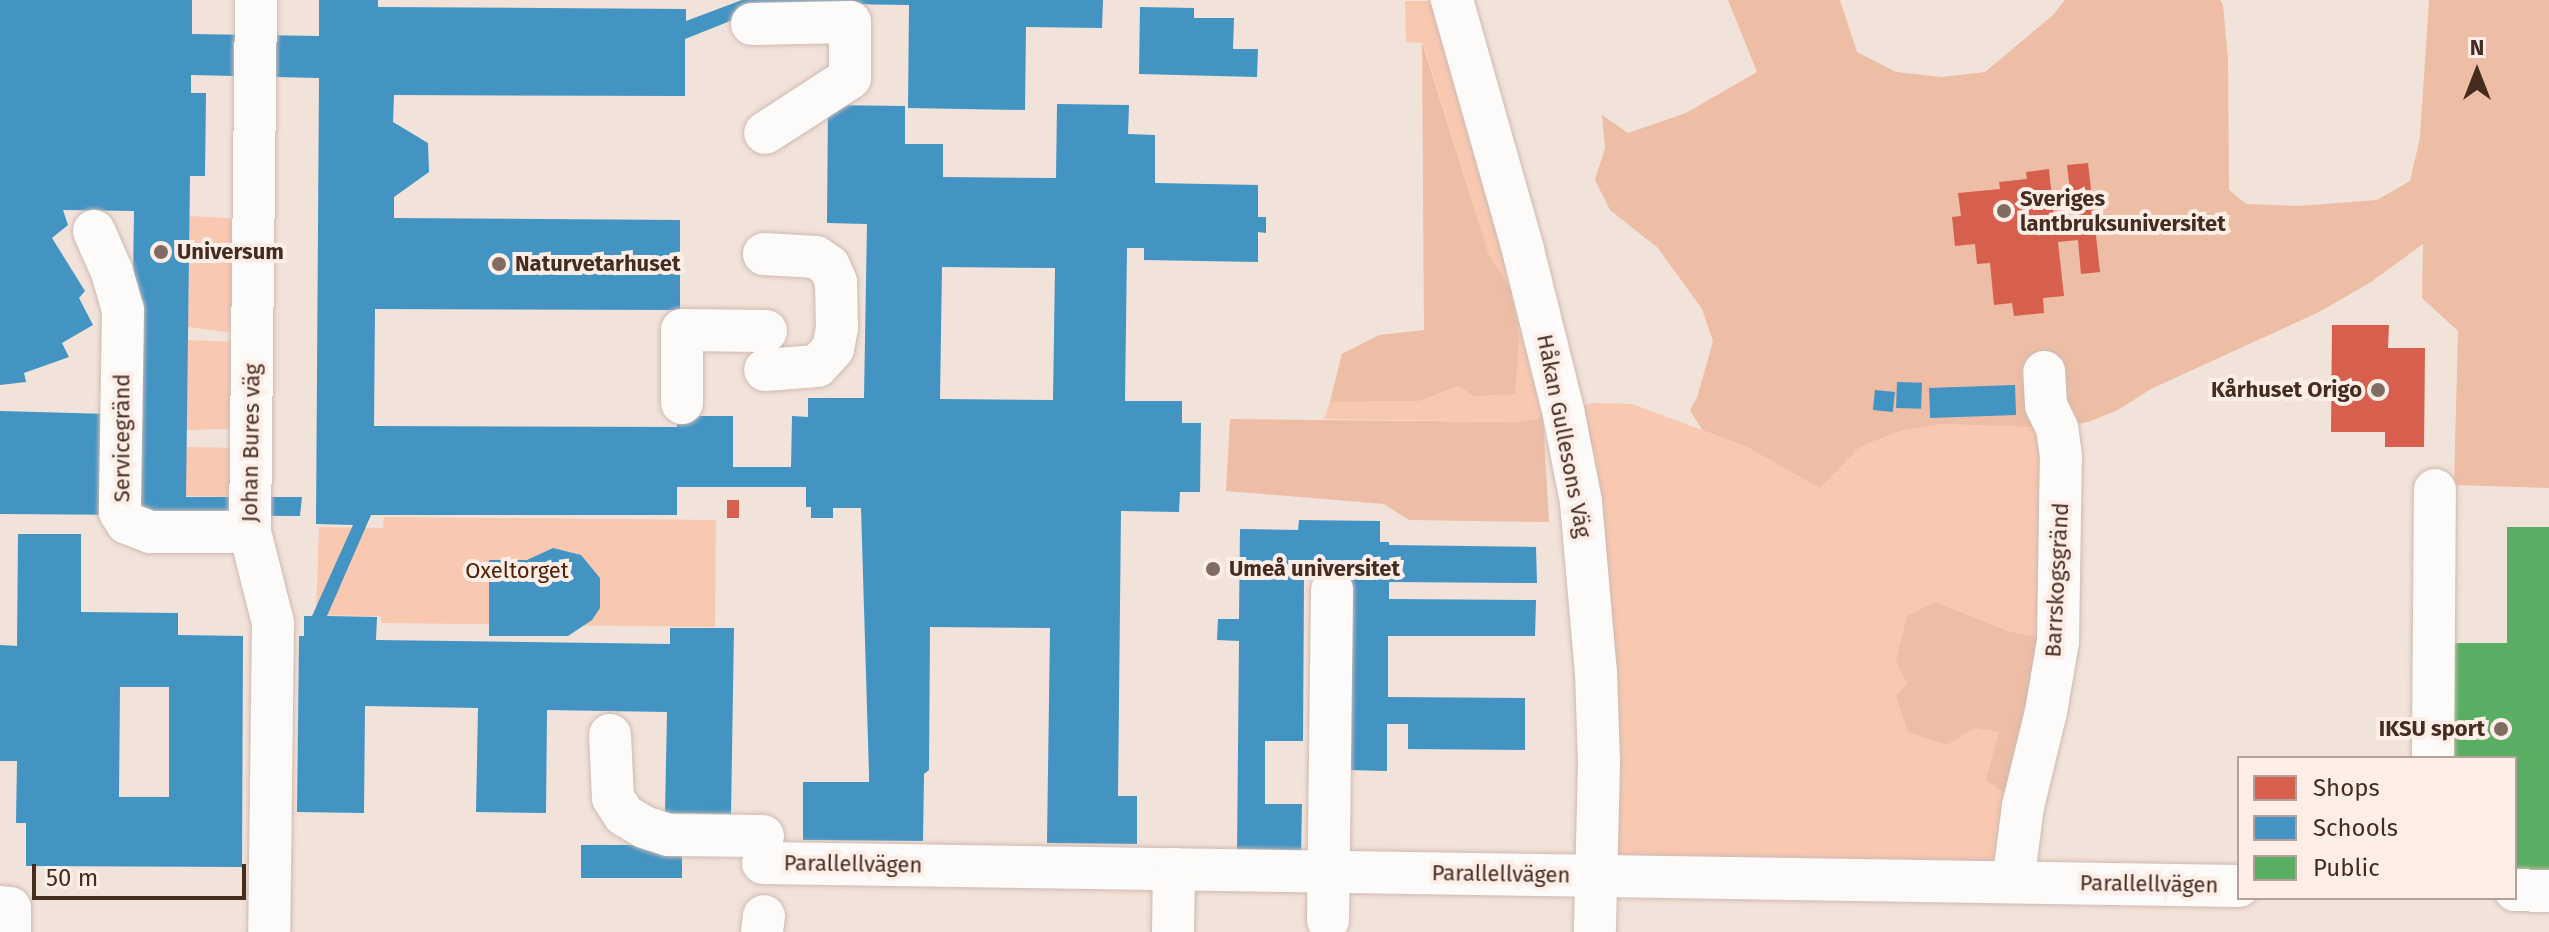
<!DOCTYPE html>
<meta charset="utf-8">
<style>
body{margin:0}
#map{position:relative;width:2549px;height:932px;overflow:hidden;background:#f1e2da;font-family:"Fira Sans",sans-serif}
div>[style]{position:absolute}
.green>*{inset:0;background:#f8c8b1;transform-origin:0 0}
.forest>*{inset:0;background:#edbda6}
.shops>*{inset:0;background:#d6604d;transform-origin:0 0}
.schools>*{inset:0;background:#4393c3;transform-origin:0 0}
.public>*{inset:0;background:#5aae61}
.roads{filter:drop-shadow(0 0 2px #cebab1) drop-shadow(0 0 2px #cebab1)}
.minor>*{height:42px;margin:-21px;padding:0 21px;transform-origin:21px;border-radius:21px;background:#fdfbf9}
.dots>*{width:22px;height:22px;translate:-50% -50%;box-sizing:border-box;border:4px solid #fdeee8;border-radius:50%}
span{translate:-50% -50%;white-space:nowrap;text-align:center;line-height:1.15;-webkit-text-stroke:8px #fdeee8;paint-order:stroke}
.poi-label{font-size:22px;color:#462b1f;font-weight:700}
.left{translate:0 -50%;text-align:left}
.right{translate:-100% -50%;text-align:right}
.street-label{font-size:22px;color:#462b1f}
.park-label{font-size:22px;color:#4f2007}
.legend{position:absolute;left:2237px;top:756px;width:280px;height:144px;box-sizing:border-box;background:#fdeee8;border:2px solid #b4a098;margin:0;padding:10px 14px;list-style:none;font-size:24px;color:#462b1f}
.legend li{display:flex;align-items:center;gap:16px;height:40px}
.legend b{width:40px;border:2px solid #b4a098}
.north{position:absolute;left:2437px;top:32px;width:80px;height:80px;-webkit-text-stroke:6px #fdeee8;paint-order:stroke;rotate:0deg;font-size:22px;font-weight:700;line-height:32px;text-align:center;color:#462b1f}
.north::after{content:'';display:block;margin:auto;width:28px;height:36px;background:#462b1f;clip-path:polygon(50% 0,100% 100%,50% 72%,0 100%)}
.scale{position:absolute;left:32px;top:864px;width:214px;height:36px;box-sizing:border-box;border:4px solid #462b1f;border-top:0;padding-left:10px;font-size:24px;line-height:28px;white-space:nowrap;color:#462b1f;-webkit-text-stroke:6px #fdeee8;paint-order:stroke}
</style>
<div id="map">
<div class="green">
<i style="clip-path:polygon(1405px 1px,1452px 1px,1564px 414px,1592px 403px,1632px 404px,1745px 446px,1820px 488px,1861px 446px,1901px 431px,1943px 424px,2057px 428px,2058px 641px,2008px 631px,1935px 602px,1974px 728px,2000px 732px,2023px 806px,2015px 867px,1596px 875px,1564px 415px,1520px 422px,1324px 419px,1330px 402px,1419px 401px,1458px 386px,1475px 396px,1510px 288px,1489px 255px,1423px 43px,1406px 42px)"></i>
<i style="clip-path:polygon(189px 216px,229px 218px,242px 238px,223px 245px,189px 245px)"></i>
<i style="clip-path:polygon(189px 260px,233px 261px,239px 329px,227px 332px,188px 327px)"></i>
<i style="clip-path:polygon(188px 340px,234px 342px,239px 423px,227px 429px,186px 430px)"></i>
<i style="left:241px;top:448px;width:49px;height:55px;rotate:91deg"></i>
<i style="clip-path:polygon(384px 517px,716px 520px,715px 627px,382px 623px,380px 616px,316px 615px,319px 527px,383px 528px)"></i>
</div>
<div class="forest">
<i style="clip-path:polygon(1728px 0,1840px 0,1857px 52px,1896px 72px,1942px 77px,1985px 72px,2053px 15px,2065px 0,2220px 0,2223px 5px,2228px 59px,2229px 190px,2246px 204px,2299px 206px,2377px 200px,2410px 181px,2420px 138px,2429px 0,2549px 0,2549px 488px,2454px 485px,2458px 331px,2422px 298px,2423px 244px,2371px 282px,2319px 312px,2151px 389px,2118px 410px,2088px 422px,2057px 428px,1943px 424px,1901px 431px,1861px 446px,1820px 488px,1745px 446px,1702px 430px,1690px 410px,1697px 398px,1713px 341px,1702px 309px,1658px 248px,1610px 210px,1595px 180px,1605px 148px,1602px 115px,1628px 133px,1686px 113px,1757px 72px)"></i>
<i style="clip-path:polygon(1422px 42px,1489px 255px,1510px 288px,1519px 338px,1515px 394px,1474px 396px,1458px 386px,1419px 401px,1330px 402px,1342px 354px,1379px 335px,1424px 330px)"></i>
<i style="clip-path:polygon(1543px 418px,1549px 522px,1409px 520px,1384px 504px,1226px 491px,1230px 419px,1520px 422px)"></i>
<i style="clip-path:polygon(1935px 602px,2008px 631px,2058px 641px,2023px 806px,1986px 780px,1999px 732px,1974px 728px,1947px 745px,1908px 732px,1896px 696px,1907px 683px,1896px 661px,1907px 616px)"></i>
</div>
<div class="shops">
<i style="clip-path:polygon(2088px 163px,2100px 272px,2081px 274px,2078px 240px,2058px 242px,2064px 296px,2043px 298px,2044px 313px,2014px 316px,2012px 303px,1994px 305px,1990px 263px,1977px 264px,1975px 244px,1955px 246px,1952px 217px,1961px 216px,1958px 193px,2000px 189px,1999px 182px,2027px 179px,2026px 172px,2049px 169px,2055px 228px,2074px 226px,2067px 165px)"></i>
<i style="clip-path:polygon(2332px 325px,2389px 325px,2388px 348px,2425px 348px,2424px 447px,2385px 447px,2385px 432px,2331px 432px)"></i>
<i style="left:727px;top:500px;width:12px;height:18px"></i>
</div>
<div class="schools">
<i style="clip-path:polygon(evenodd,0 0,192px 0,192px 34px,319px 36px,319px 0,378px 0,378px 7px,686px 9px,686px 21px,742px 0,1103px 0,1102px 28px,1026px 27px,1025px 110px,908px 108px,909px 5px,775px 3px,685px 39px,685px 96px,394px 95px,393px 122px,428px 143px,429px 172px,394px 197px,394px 218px,680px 220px,680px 310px,375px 309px,374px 426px,677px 427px,677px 416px,733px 416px,733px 467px,791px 467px,792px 416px,808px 417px,808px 398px,864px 398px,867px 224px,827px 223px,828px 105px,905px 106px,905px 144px,943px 144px,943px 177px,1056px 178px,1057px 104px,1129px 105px,1128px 134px,1155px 135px,1155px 183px,1258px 185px,1258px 217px,1266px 217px,1266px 233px,1258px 232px,1258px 262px,1144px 260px,1144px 248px,1127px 248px,1125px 401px,1182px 401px,1182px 423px,1201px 423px,1200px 492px,1180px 492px,1179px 512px,1121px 511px,1118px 796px,1137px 796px,1137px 844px,1047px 843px,1050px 628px,930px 627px,929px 770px,924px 774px,923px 841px,803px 840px,803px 782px,869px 782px,869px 774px,861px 508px,833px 508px,833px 518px,811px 518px,811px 507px,806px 507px,806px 487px,677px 487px,677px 515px,371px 515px,327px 616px,377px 617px,376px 640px,670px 644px,670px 628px,734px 628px,731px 814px,665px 813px,667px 712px,547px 710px,546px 813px,476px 812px,478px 708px,365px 706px,364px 813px,297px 812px,299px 636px,304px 636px,304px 616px,312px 616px,353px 525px,316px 524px,319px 78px,191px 75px,191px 93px,206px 93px,205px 176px,190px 176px,186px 497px,302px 497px,300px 516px,0 514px,0 411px,109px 414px,130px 490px,134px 211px,63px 210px,68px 225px,52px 238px,85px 291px,79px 298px,93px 325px,62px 343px,69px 357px,24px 373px,26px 382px,0 385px,0 0,942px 267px,1055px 268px,1053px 400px,940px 399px,942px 267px)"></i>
<i style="clip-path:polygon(1140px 7px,1194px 8px,1194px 18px,1234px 18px,1233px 49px,1258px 49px,1257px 77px,1139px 74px)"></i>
<i style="left:1897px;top:382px;width:25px;height:26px;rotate:2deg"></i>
<i style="left:2015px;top:385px;width:30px;height:86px;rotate:88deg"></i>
<i style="left:1875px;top:390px;width:20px;height:20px;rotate:6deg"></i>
<i style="clip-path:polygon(1299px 520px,1380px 521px,1380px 542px,1389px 542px,1389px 545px,1536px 547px,1537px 583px,1389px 582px,1389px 599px,1536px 600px,1535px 636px,1388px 636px,1388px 697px,1525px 698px,1525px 750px,1408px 749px,1408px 724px,1387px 724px,1387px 771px,1348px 770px,1350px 580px,1304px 579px,1303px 741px,1265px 741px,1265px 804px,1302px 804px,1301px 856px,1237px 856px,1239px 641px,1217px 640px,1218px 619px,1239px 619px,1240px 529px,1298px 530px)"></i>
<i style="clip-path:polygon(evenodd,18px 534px,81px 534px,81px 612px,178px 613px,178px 635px,243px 636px,242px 867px,26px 866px,26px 823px,16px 823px,17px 761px,0 761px,0 645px,17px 646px,18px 534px,120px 687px,169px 687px,169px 797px,119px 797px,120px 687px)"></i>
<i style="clip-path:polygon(553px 548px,581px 555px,600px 578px,600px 608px,592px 620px,568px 636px,489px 636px,489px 560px,527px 560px)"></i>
<i style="left:581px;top:845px;width:101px;height:33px"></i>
</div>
<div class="public">
<i style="clip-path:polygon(2507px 527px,2549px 527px,2549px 875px,2515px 875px,2515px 758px,2453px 758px,2440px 643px,2507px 643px)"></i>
</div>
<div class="roads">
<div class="minor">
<i style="left:256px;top:0;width:532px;rotate:90.65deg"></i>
<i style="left:250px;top:532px;width:94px;rotate:75.8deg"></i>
<i style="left:273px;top:623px;width:309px;rotate:90.7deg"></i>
<i style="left:1452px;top:0;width:260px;rotate:74.1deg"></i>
<i style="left:1523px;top:250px;width:170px;rotate:76deg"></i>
<i style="left:1564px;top:415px;width:89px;rotate:78.9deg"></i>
<i style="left:1581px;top:502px;width:171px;rotate:85deg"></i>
<i style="left:1596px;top:672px;width:91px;rotate:88.1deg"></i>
<i style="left:1599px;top:763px;width:169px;rotate:91.4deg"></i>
<i style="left:752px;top:24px;width:98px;rotate:-1.2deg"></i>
<i style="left:850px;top:22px;width:56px;rotate:90deg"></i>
<i style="left:850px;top:78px;width:101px;rotate:147.1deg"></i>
<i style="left:94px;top:231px;width:45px;rotate:66.3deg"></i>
<i style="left:112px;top:272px;width:40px;rotate:74deg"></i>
<i style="left:123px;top:310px;width:202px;rotate:90.9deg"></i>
<i style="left:120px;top:512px;width:13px;rotate:58deg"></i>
<i style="left:127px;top:523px;width:26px;rotate:21deg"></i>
<i style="left:151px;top:532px;width:99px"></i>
<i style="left:764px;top:254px;width:52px;rotate:3.3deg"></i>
<i style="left:816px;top:257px;width:16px;rotate:35deg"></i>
<i style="left:829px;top:266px;width:17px;rotate:66deg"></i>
<i style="left:836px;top:282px;width:46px;rotate:88.8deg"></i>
<i style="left:837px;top:328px;width:21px;rotate:101deg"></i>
<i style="left:833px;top:349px;width:23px;rotate:133deg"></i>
<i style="left:817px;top:366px;width:52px;rotate:175.6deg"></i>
<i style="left:682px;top:403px;width:73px;rotate:-90deg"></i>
<i style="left:682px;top:330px;width:84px;rotate:0.7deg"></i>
<i style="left:610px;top:735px;width:63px;rotate:87.3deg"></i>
<i style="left:613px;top:798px;width:20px;rotate:57deg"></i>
<i style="left:624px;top:815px;width:23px;rotate:31deg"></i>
<i style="left:644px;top:827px;width:25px;rotate:18deg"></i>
<i style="left:668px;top:835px;width:95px;rotate:0.6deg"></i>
<i style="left:2433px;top:758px;width:268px;rotate:-89.6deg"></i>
<i style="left:763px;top:863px;width:1476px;rotate:0.89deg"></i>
<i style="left:2009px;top:882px;width:16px;rotate:-68deg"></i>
<i style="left:2015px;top:867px;width:62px;rotate:-82.5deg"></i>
<i style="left:2023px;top:806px;width:97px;rotate:-76.3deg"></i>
<i style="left:2046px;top:712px;width:72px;rotate:-80.4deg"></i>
<i style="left:2058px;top:641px;width:185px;rotate:-89.1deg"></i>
<i style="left:2061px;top:456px;width:28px;rotate:-98deg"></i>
<i style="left:2057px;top:428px;width:25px;rotate:-116deg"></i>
<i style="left:2046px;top:405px;width:33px;rotate:-93deg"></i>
<i style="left:2515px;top:890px;width:34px;rotate:2deg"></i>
<i style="left:0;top:907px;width:10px;rotate:6deg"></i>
<i style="left:10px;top:908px;width:24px;rotate:90deg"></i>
<i style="left:1328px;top:920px;width:330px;rotate:-89.3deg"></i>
<i style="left:762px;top:932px;width:16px;rotate:-83deg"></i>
<i style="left:1173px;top:932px;width:63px;rotate:-89.1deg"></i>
</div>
</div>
<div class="dots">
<i style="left:2004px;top:211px;background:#826b60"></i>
<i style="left:161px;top:252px;background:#826b60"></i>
<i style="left:499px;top:264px;background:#826b60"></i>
<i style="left:2378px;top:390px;background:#826b60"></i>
<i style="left:1213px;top:569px;background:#826b60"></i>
<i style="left:2501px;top:729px;background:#826b60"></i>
</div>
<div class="poi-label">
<span class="left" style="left:2020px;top:211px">Sveriges<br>lantbruksuniversitet</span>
<span class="left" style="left:177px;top:252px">Universum</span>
<span class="left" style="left:515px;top:264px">Naturvetarhuset</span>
<span class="right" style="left:2362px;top:390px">Kårhuset Origo</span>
<span class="left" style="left:1229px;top:569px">Umeå universitet</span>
<span class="right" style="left:2485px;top:729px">IKSU sport</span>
</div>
<div class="street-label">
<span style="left:1564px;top:436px;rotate:79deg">Håkan Gullesons Väg</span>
<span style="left:122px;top:438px;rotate:-90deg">Servicegränd</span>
<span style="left:251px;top:443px;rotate:-89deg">Johan Bures väg</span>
<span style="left:2057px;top:580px;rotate:-87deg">Barrskogsgränd</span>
<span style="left:853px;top:864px;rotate:1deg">Parallellvägen</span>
<span style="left:1501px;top:874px;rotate:1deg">Parallellvägen</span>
<span style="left:2149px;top:884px;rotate:1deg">Parallellvägen</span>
</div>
<div class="park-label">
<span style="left:517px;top:571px">Oxeltorget</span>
</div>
<ul class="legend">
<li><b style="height:22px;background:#d6604d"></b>Shops</li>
<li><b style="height:22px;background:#4393c3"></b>Schools</li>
<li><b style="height:22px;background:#5aae61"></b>Public</li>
</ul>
<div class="north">N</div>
<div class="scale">50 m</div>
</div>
